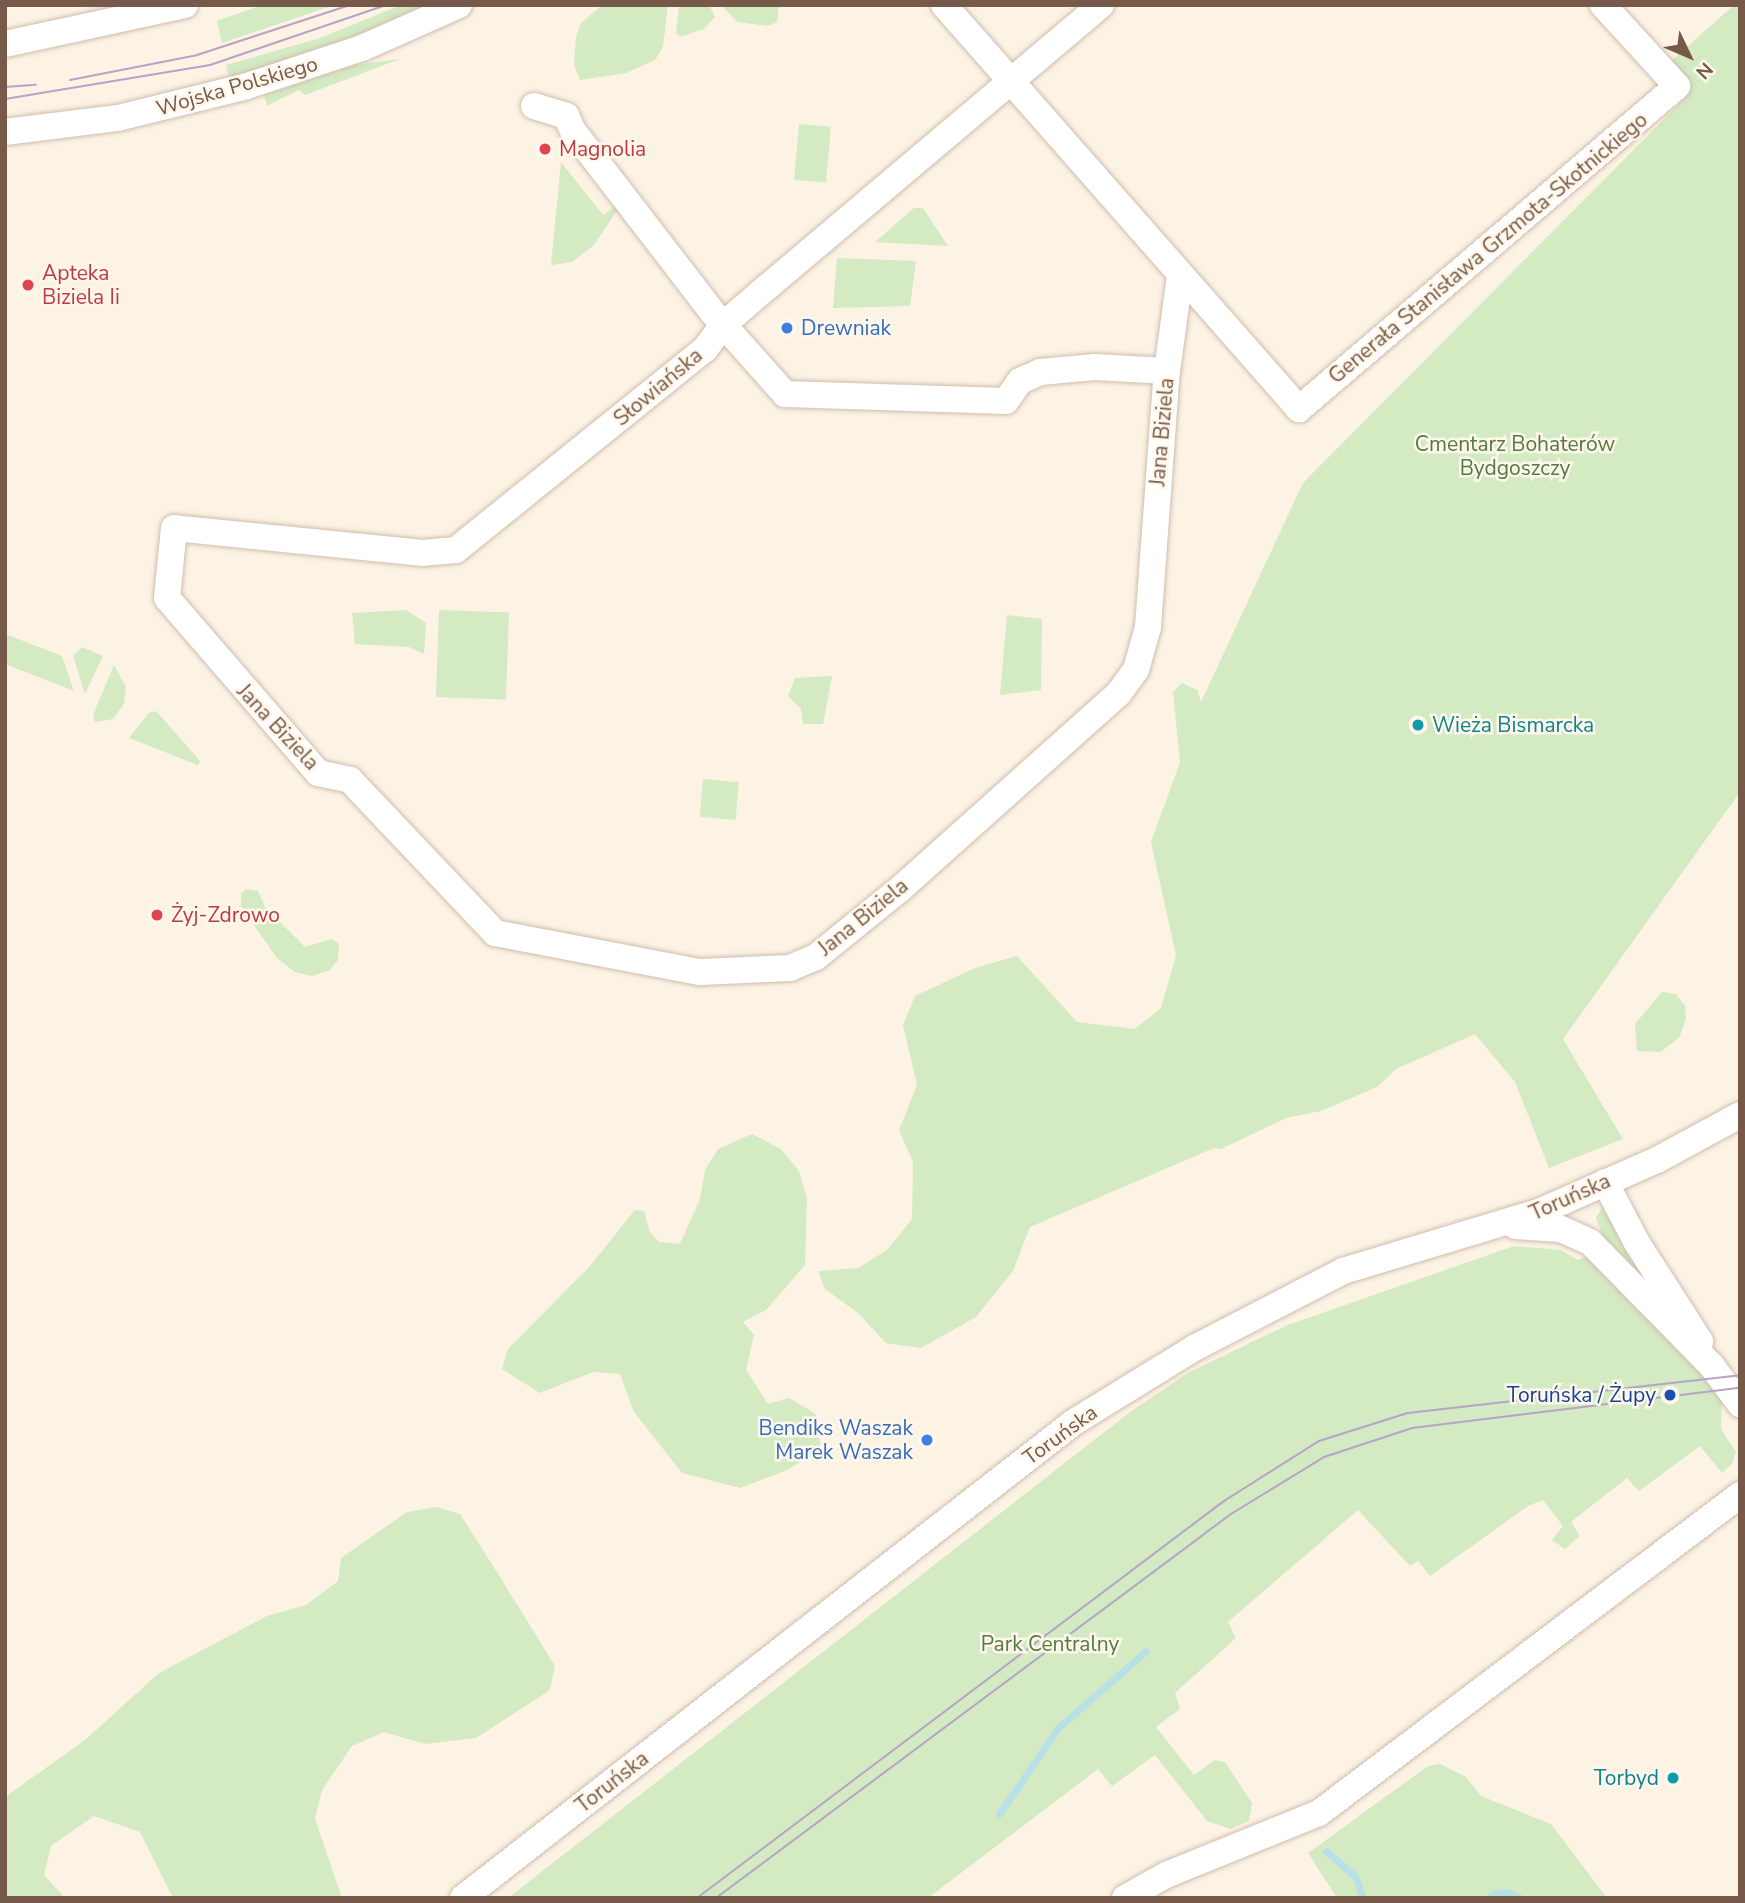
<!DOCTYPE html>
<meta charset="utf-8">
<style>
body{margin:0}
#map{position:relative;width:1745px;height:1903px;overflow:hidden;background:#fcf3e5;font-family:"Nunito Sans",sans-serif}
div>[style]{position:absolute}
.green>*{inset:0;background:#d3eac3;transform-origin:0 0}
.water>*{inset:0;background:#b9e0e6}
.stream>*{height:7px;margin:-3.5px;padding:0 3.5px;transform-origin:3.5px;border-radius:3.5px;background:#b9e0e6}
.roads{filter:drop-shadow(0 0 2px #d0bdad) drop-shadow(0 0 2px #d0bdad)}
.minor>*{height:26px;margin:-13px;padding:0 13px;transform-origin:13px;border-radius:13px;background:#fff}
.tram>*{height:2px;margin:-1px;padding:0 1px;transform-origin:1px;border-radius:1px;background:#b6a3c6}
.dots>*{width:19px;height:19px;translate:-50% -50%;box-sizing:border-box;border:4px solid #fff7eb;border-radius:50%}
span{translate:-50% -50%;white-space:nowrap;text-align:center;line-height:1.15;-webkit-text-stroke:5px #fff7eb;paint-order:stroke}
.street-label{font-size:21px;color:#765949}
.health-label{font-size:21px;color:#be3a42}
.left{translate:0 -50%;text-align:left}
.shop-label{font-size:21px;color:#366cbe}
.right{translate:-100% -50%;text-align:right}
.park-label{font-size:21px;color:#537b42}
.culture-label{font-size:21px;color:#0d838f}
.transit-label{font-size:21px;color:#164399}
.frame{position:absolute;inset:0;border:7px solid #765949;pointer-events:none}
.north{position:absolute;left:1654px;top:21px;width:70px;height:70px;-webkit-text-stroke:5px #fff7eb;paint-order:stroke;rotate:134deg;font-size:19px;font-weight:700;line-height:28px;text-align:center;color:#765949}
.north::after{content:'';display:block;margin:auto;width:24px;height:32px;background:#765949;clip-path:polygon(50% 0,100% 100%,50% 72%,0 100%)}
</style>
<div id="map">
<div class="green">
<i style="clip-path:polygon(262px 5px,334px 5px,222px 43px,217px 21px)"></i>
<i style="clip-path:polygon(401px 5px,431px 5px,352px 39px,230px 79px,226px 65px,320px 38px)"></i>
<i style="clip-path:polygon(602px 5px,668px 5px,663px 47px,655px 60px,626px 73px,580px 80px,574px 64px,576px 37px,581px 23px)"></i>
<i style="clip-path:polygon(679px 5px,709px 5px,715px 17px,704px 29px,680px 37px,676px 33px)"></i>
<i style="clip-path:polygon(721px 5px,779px 5px,777px 22px,768px 26px,737px 22px)"></i>
<i style="clip-path:polygon(1734px 5px,1740px 5px,1740px 792px,1563px 1039px,1623px 1139px,1549px 1168px,1515px 1082px,1475px 1034px,1396px 1069px,1377px 1087px,1321px 1111px,1286px 1118px,1221px 1149px,1214px 1148px,1030px 1227px,1013px 1271px,976px 1317px,921px 1348px,886px 1343px,858px 1313px,825px 1289px,818px 1271px,858px 1268px,887px 1250px,912px 1219px,913px 1162px,899px 1130px,917px 1085px,903px 1025px,915px 996px,975px 968px,1017px 956px,1077px 1022px,1135px 1029px,1161px 1008px,1176px 955px,1151px 842px,1180px 762px,1173px 692px,1182px 683px,1197px 690px,1201px 702px,1303px 483px,1685px 98px,1670px 62px)"></i>
<i style="clip-path:polygon(400px 59px,305px 95px,299px 90px,267px 106px,264px 95px,354px 65px)"></i>
<i style="left:799px;top:124px;width:32px;height:56px;rotate:5deg"></i>
<i style="clip-path:polygon(561px 162px,603px 215px,617px 205px,618px 209px,594px 245px,572px 262px,551px 265px)"></i>
<i style="clip-path:polygon(914px 208px,923px 208px,948px 246px,875px 242px)"></i>
<i style="clip-path:polygon(837px 258px,916px 261px,910px 306px,833px 308px)"></i>
<i style="clip-path:polygon(406px 610px,426px 623px,424px 654px,409px 647px,355px 644px,352px 613px)"></i>
<i style="left:439px;top:610px;width:70px;height:87px;rotate:2deg"></i>
<i style="clip-path:polygon(1007px 615px,1042px 619px,1041px 690px,1000px 695px)"></i>
<i style="clip-path:polygon(5px 634px,62px 656px,74px 691px,5px 664px)"></i>
<i style="clip-path:polygon(82px 647px,103px 656px,85px 694px,73px 656px)"></i>
<i style="clip-path:polygon(114px 665px,126px 687px,124px 704px,113px 719px,95px 722px,93px 715px)"></i>
<i style="clip-path:polygon(832px 676px,823px 724px,803px 724px,801px 709px,788px 696px,795px 678px)"></i>
<i style="clip-path:polygon(156px 711px,200px 761px,198px 765px,129px 738px,149px 713px)"></i>
<i style="left:703px;top:779px;width:36px;height:38px;rotate:5deg"></i>
<i style="clip-path:polygon(246px 889px,258px 891px,265px 907px,305px 947px,332px 939px,339px 944px,338px 960px,330px 970px,312px 976px,295px 972px,276px 957px,241px 906px,241px 894px)"></i>
<i style="clip-path:polygon(1662px 992px,1676px 994px,1685px 1006px,1686px 1019px,1679px 1038px,1660px 1052px,1637px 1051px,1635px 1024px)"></i>
<i style="clip-path:polygon(752px 1134px,781px 1149px,799px 1171px,807px 1199px,805px 1265px,766px 1310px,743px 1322px,754px 1335px,746px 1370px,768px 1404px,789px 1398px,816px 1414px,821px 1449px,787px 1470px,740px 1488px,682px 1473px,634px 1412px,620px 1374px,593px 1372px,540px 1393px,502px 1369px,508px 1349px,590px 1266px,635px 1210px,644px 1211px,650px 1232px,659px 1242px,680px 1244px,700px 1199px,705px 1170px,718px 1149px)"></i>
<i style="clip-path:polygon(1602px 1208px,1611px 1221px,1647px 1282px,1603px 1238px,1596px 1218px)"></i>
<i style="clip-path:polygon(1514px 1246px,1561px 1250px,1578px 1260px,1587px 1256px,1683px 1348px,1722px 1401px,1721px 1429px,1736px 1452px,1732px 1464px,1722px 1473px,1700px 1446px,1639px 1491px,1627px 1478px,1571px 1522px,1580px 1536px,1565px 1549px,1552px 1540px,1563px 1526px,1543px 1500px,1528px 1506px,1430px 1576px,1418px 1561px,1410px 1566px,1358px 1510px,1228px 1622px,1236px 1638px,1175px 1693px,1180px 1709px,1156px 1727px,1194px 1775px,1215px 1760px,1225px 1762px,1252px 1803px,1249px 1821px,1230px 1829px,1207px 1821px,1155px 1755px,1112px 1786px,1098px 1769px,928px 1898px,508px 1898px,1130px 1412px,1188px 1373px,1285px 1326px)"></i>
<i style="clip-path:polygon(436px 1507px,460px 1514px,500px 1577px,555px 1666px,550px 1690px,476px 1738px,425px 1744px,384px 1732px,352px 1746px,322px 1790px,315px 1819px,342px 1898px,173px 1898px,140px 1832px,94px 1816px,51px 1846px,44px 1875px,65px 1898px,5px 1898px,5px 1797px,85px 1740px,159px 1673px,267px 1616px,306px 1605px,338px 1581px,341px 1558px,407px 1512px)"></i>
<i style="clip-path:polygon(1440px 1764px,1466px 1777px,1481px 1796px,1551px 1824px,1607px 1898px,1337px 1898px,1308px 1853px,1428px 1766px)"></i>
</div>
<div class="water">
<i style="clip-path:polygon(1508px 1889px,1529px 1898px,1485px 1898px,1492px 1891px)"></i>
</div>
<div class="stream">
<i style="left:999px;top:1814px;width:104px;rotate:-55.5deg"></i>
<i style="left:1058px;top:1728px;width:117px;rotate:-41.2deg"></i>
<i style="left:1326px;top:1851px;width:38px;rotate:41deg"></i>
<i style="left:1355px;top:1876px;width:23px;rotate:70deg"></i>
</div>
<div class="roads">
<div class="minor">
<i style="left:944px;top:5px;width:538px;rotate:48.69deg"></i>
<i style="left:1299px;top:409px;width:497px;rotate:-40.5deg"></i>
<i style="left:1677px;top:86px;width:110px;rotate:-132.4deg"></i>
<i style="left:1101px;top:5px;width:437px;rotate:139.8deg"></i>
<i style="left:767px;top:287px;width:60px;rotate:139.1deg"></i>
<i style="left:722px;top:326px;width:29px;rotate:126deg"></i>
<i style="left:705px;top:349px;width:320px;rotate:141.1deg"></i>
<i style="left:456px;top:550px;width:33px;rotate:175deg"></i>
<i style="left:423px;top:553px;width:250px;rotate:-174.3deg"></i>
<i style="left:174px;top:528px;width:70px;rotate:95.7deg"></i>
<i style="left:167px;top:598px;width:231px;rotate:49.2deg"></i>
<i style="left:318px;top:773px;width:33px;rotate:12deg"></i>
<i style="left:350px;top:780px;width:211px;rotate:46.5deg"></i>
<i style="left:495px;top:933px;width:209px;rotate:10.8deg"></i>
<i style="left:700px;top:972px;width:90px;rotate:-2.5deg"></i>
<i style="left:790px;top:968px;width:28px;rotate:-23deg"></i>
<i style="left:816px;top:957px;width:108px;rotate:-39deg"></i>
<i style="left:900px;top:889px;width:294px;rotate:-41.8deg"></i>
<i style="left:1119px;top:693px;width:29px;rotate:-54deg"></i>
<i style="left:1136px;top:670px;width:45px;rotate:-74.4deg"></i>
<i style="left:1148px;top:627px;width:257px;rotate:-85.8deg"></i>
<i style="left:1167px;top:371px;width:96px;rotate:-82.2deg"></i>
<i style="left:5px;top:44px;width:184px;rotate:-12.2deg"></i>
<i style="left:534px;top:106px;width:34px;rotate:17deg"></i>
<i style="left:566px;top:116px;width:17px;rotate:65deg"></i>
<i style="left:573px;top:131px;width:230px;rotate:52.4deg"></i>
<i style="left:713px;top:313px;width:108px;rotate:48.4deg"></i>
<i style="left:785px;top:394px;width:221px;rotate:1.8deg"></i>
<i style="left:1006px;top:401px;width:24px;rotate:-55deg"></i>
<i style="left:1020px;top:381px;width:22px;rotate:-24deg"></i>
<i style="left:1040px;top:372px;width:55px;rotate:-5.2deg"></i>
<i style="left:1095px;top:367px;width:72px;rotate:3.2deg"></i>
<i style="left:5px;top:132px;width:114px;rotate:-7.1deg"></i>
<i style="left:118px;top:118px;width:133px;rotate:-13.9deg"></i>
<i style="left:247px;top:86px;width:121px;rotate:-18.3deg"></i>
<i style="left:362px;top:48px;width:106px;rotate:-23.9deg"></i>
<i style="left:1605px;top:1182px;width:69px;rotate:62.3deg"></i>
<i style="left:1637px;top:1243px;width:117px;rotate:57.3deg"></i>
<i style="left:1515px;top:1226px;width:46px;rotate:3.7deg"></i>
<i style="left:1561px;top:1229px;width:32px;rotate:24deg"></i>
<i style="left:1590px;top:1242px;width:173px;rotate:45.5deg"></i>
<i style="left:1711px;top:1365px;width:49px;rotate:53.4deg"></i>
<i style="left:463px;top:1898px;width:775px;rotate:-37.92deg"></i>
<i style="left:1074px;top:1422px;width:143px;rotate:-31.6deg"></i>
<i style="left:1196px;top:1347px;width:165px;rotate:-27.3deg"></i>
<i style="left:1343px;top:1271px;width:205px;rotate:-16.8deg"></i>
<i style="left:1539px;top:1212px;width:129px;rotate:-23.8deg"></i>
<i style="left:1657px;top:1160px;width:94px;rotate:-28.5deg"></i>
<i style="left:1125px;top:1898px;width:47px;rotate:-29.3deg"></i>
<i style="left:1166px;top:1875px;width:165px;rotate:-22.1deg"></i>
<i style="left:1319px;top:1813px;width:528px;rotate:-37.07deg"></i>
</div>
</div>
<div class="tram">
<i style="left:70px;top:80px;width:129px;rotate:-11.1deg"></i>
<i style="left:197px;top:55px;width:161px;rotate:-18.1deg"></i>
<i style="left:5px;top:87px;width:31px;rotate:-4deg"></i>
<i style="left:5px;top:99px;width:208px;rotate:-9.4deg"></i>
<i style="left:210px;top:65px;width:186px;rotate:-18.8deg"></i>
<i style="left:697px;top:1898px;width:660px;rotate:-36.99deg"></i>
<i style="left:1224px;top:1501px;width:112px;rotate:-32.3deg"></i>
<i style="left:1319px;top:1441px;width:93px;rotate:-17.5deg"></i>
<i style="left:1408px;top:1413px;width:334px;rotate:-6.5deg"></i>
<i style="left:716px;top:1898px;width:642px;rotate:-36.71deg"></i>
<i style="left:1231px;top:1514px;width:109px;rotate:-31.5deg"></i>
<i style="left:1324px;top:1457px;width:93px;rotate:-18.2deg"></i>
<i style="left:1412px;top:1428px;width:330px;rotate:-7deg"></i>
</div>
<div class="dots">
<i style="left:545px;top:149px;background:#e0444e"></i>
<i style="left:28px;top:285px;background:#e0444e"></i>
<i style="left:787px;top:328px;background:#3f7fe0"></i>
<i style="left:1418px;top:725px;background:#0f9aa8"></i>
<i style="left:157px;top:915px;background:#e0444e"></i>
<i style="left:1670px;top:1395px;background:#1a4fb4"></i>
<i style="left:927px;top:1440px;background:#3f7fe0"></i>
<i style="left:1673px;top:1778px;background:#0f9aa8"></i>
</div>
<div class="street-label">
<span style="left:237px;top:86px;rotate:-16deg">Wojska Polskiego</span>
<span style="left:1488px;top:248px;rotate:-40deg">Generała Stanisława Grzmota-Skotnickiego</span>
<span style="left:658px;top:387px;rotate:-40deg">Słowiańska</span>
<span style="left:1162px;top:432px;rotate:-85deg">Jana Biziela</span>
<span style="left:278px;top:727px;rotate:47deg">Jana Biziela</span>
<span style="left:863px;top:917px;rotate:-39deg">Jana Biziela</span>
<span style="left:1570px;top:1197px;rotate:-24deg">Toruńska</span>
<span style="left:1060px;top:1435px;rotate:-36deg">Toruńska</span>
<span style="left:612px;top:1782px;rotate:-38deg">Toruńska</span>
</div>
<div class="health-label">
<span class="left" style="left:559px;top:149px">Magnolia</span>
<span class="left" style="left:42px;top:285px">Apteka<br>Biziela Ii</span>
<span class="left" style="left:171px;top:915px">Żyj-Zdrowo</span>
</div>
<div class="shop-label">
<span class="left" style="left:801px;top:328px">Drewniak</span>
<span class="right" style="left:913px;top:1440px">Bendiks Waszak<br>Marek Waszak</span>
</div>
<div class="park-label">
<span style="left:1515px;top:456px">Cmentarz Bohaterów<br>Bydgoszczy</span>
<span style="left:1050px;top:1644px">Park Centralny</span>
</div>
<div class="culture-label">
<span class="left" style="left:1432px;top:725px">Wieża Bismarcka</span>
<span class="right" style="left:1659px;top:1778px">Torbyd</span>
</div>
<div class="transit-label">
<span class="right" style="left:1656px;top:1395px">Toruńska / Żupy</span>
</div>
<div class="frame"></div>
<div class="north">N</div>
</div>
